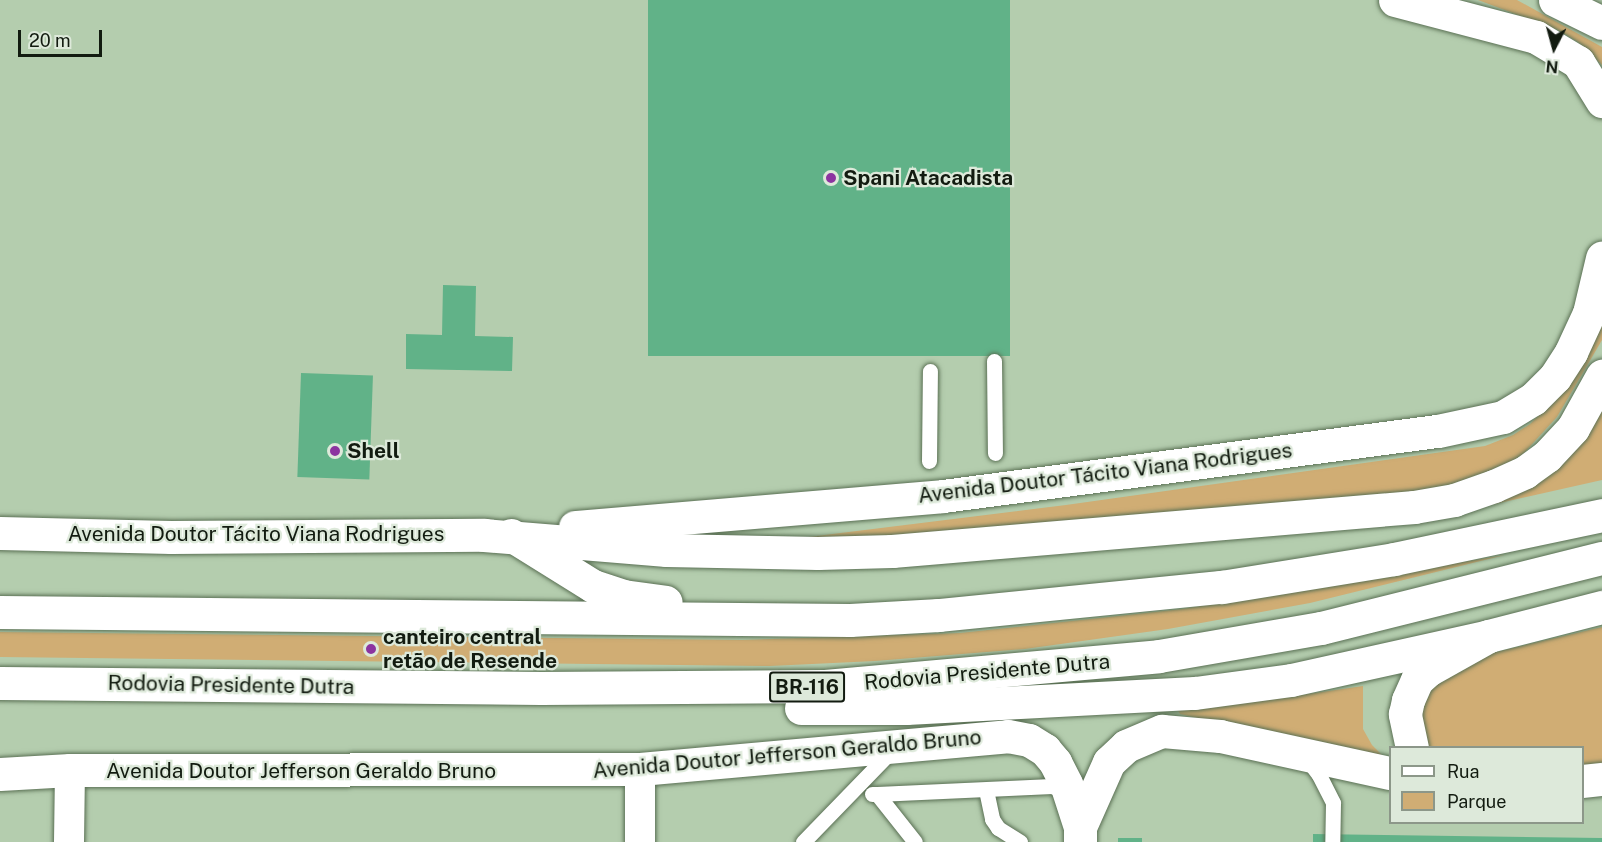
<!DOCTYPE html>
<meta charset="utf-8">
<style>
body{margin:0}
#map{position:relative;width:1602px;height:842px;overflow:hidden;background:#b4cdae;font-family:"Public Sans",sans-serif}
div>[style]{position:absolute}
.green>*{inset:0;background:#d0ad74}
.building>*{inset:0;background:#61b288;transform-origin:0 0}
.roads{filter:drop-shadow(0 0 2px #5a7054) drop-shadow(0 0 2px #5a7054)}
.lane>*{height:15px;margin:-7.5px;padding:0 7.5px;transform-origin:7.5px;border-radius:7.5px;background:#fff}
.street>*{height:30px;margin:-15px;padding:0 15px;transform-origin:15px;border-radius:15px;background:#fff}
.secondary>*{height:33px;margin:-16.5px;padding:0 16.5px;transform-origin:16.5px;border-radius:16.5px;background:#fff}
.highway>*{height:33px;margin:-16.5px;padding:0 16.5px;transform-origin:16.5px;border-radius:16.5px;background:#fff}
.dots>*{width:16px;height:16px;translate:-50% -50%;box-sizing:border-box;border:3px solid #dde9da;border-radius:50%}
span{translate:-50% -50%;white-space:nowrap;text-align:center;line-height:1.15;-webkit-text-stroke:4.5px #dde9da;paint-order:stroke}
.shield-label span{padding:2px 4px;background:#dde9da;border:2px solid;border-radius:4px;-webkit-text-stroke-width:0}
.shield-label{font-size:20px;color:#121b10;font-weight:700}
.poi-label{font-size:21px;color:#121b10;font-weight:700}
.left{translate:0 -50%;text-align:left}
.street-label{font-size:21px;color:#121b10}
.legend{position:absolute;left:1389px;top:746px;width:195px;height:78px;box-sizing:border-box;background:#dde9da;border:2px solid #8c9789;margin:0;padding:8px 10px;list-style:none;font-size:18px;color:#121b10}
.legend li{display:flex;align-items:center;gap:12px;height:30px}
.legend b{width:30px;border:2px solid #8c9789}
.north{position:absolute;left:1524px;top:18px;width:60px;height:60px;-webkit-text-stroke:4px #dde9da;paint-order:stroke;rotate:186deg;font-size:16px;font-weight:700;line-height:24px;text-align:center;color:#121b10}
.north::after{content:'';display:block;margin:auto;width:21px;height:27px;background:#121b10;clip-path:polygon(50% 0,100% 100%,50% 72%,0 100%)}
.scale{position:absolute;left:18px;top:30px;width:84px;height:27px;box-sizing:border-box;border:3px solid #121b10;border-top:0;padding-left:8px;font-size:18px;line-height:21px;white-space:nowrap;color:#121b10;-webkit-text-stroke:4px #dde9da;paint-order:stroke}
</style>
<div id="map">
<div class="green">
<i style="clip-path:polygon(1478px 0,1517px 0,1602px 47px,1602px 65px,1578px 42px,1558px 30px)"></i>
<i style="clip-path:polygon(1602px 313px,1602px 340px,1557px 417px,1524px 453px,1510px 463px,1469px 481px,1424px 492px,902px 538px,759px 543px,1066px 505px,1485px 446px,1513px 435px,1530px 424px,1545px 409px)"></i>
<i style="clip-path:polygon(1602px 405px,1602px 480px,1455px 513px)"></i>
<i style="clip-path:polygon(1505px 555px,1310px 603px,1168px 629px,1025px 649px,875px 661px,770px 666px,0 657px,0 632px,742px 640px,960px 633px,1182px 609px)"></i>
<i style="clip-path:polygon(1602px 627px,1602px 764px,1583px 767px,1582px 748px,1419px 747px,1414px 694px,1449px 663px)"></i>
<i style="clip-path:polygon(1363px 686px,1363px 729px,1372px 745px,1390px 763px,1180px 714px,1176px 707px,1252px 702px)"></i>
</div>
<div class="building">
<i style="left:648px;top:0;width:362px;height:356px"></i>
<i style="clip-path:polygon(443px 285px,476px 286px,475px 336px,513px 337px,512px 371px,406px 369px,406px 334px,442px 335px)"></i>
<i style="left:301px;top:373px;width:72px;height:104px;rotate:2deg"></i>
<i style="clip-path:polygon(1313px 834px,1602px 838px,1602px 842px,1313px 842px)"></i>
<i style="left:1118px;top:838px;width:24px;height:4px"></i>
</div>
<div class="roads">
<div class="lane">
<i style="left:994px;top:361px;width:92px;rotate:89.4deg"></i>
<i style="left:929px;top:461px;width:90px;rotate:-89.4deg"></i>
<i style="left:1307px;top:759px;width:20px;rotate:53deg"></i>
<i style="left:1319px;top:775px;width:31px;rotate:63deg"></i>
<i style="left:1333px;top:803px;width:39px;rotate:91deg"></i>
<i style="left:986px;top:790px;width:30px;rotate:78deg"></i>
<i style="left:992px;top:819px;width:11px;rotate:56deg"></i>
<i style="left:998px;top:828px;width:26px;rotate:32deg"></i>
<i style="left:872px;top:794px;width:5px"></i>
<i style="left:877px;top:794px;width:61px;rotate:51.6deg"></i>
<i style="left:877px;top:794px;width:175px;rotate:-2.6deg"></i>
<i style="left:1052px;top:786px;width:16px;rotate:22deg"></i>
<i style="left:803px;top:842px;width:129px;rotate:-45.9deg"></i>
</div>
<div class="street">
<i style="left:640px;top:769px;width:73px;rotate:90deg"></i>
<i style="left:69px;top:842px;width:72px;rotate:-89.2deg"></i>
</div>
<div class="secondary">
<i style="left:1395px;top:0;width:146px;rotate:14.7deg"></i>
<i style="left:1536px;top:37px;width:49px;rotate:30.8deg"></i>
<i style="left:1578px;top:62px;width:46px;rotate:58.4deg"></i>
<i style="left:1555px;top:0;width:52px;rotate:26.1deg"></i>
<i style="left:575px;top:527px;width:369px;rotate:-4.8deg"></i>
<i style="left:943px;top:496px;width:499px;rotate:-7.5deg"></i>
<i style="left:1438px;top:431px;width:66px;rotate:-12.2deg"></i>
<i style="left:1503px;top:417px;width:35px;rotate:-31deg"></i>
<i style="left:1533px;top:399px;width:31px;rotate:-45deg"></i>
<i style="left:1555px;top:377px;width:30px;rotate:-57deg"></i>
<i style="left:1571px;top:352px;width:43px;rotate:-65.2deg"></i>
<i style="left:1589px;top:313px;width:57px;rotate:-76.7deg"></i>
<i style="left:0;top:533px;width:171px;rotate:1.3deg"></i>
<i style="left:171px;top:537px;width:313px;rotate:-0.4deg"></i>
<i style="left:484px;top:535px;width:183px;rotate:4.7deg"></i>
<i style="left:666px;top:550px;width:152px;rotate:1.1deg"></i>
<i style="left:818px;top:553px;width:74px;rotate:-1.5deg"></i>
<i style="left:892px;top:551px;width:524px;rotate:-4.82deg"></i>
<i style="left:1414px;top:507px;width:41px;rotate:-9.9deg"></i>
<i style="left:1454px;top:500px;width:42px;rotate:-19.3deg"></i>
<i style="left:1494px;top:486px;width:34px;rotate:-24deg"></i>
<i style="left:1525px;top:472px;width:27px;rotate:-36deg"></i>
<i style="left:1547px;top:456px;width:38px;rotate:-47deg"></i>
<i style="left:1573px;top:428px;width:60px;rotate:-60.9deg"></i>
<i style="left:1412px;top:748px;width:35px;rotate:-102deg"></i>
<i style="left:1405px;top:714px;width:14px;rotate:-78deg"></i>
<i style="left:1408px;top:700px;width:22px;rotate:-66deg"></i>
<i style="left:1417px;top:680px;width:15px;rotate:-42deg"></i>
<i style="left:1428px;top:670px;width:70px;rotate:-29.1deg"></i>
<i style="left:1489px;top:636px;width:117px;rotate:-14.4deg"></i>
<i style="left:0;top:774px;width:70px;rotate:-3.3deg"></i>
<i style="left:70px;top:770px;width:570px;rotate:-0.1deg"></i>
<i style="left:640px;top:769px;width:369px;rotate:-5.1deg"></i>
<i style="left:1008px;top:736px;width:21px;rotate:11deg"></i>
<i style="left:1029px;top:740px;width:19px;rotate:32deg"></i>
<i style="left:1045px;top:750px;width:16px;rotate:50deg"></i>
<i style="left:1055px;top:762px;width:25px;rotate:63deg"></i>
<i style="left:1066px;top:784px;width:45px;rotate:72deg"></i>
<i style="left:1080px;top:827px;width:15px;rotate:90deg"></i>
<i style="left:1582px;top:781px;width:20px;rotate:-6deg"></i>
<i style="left:1080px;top:827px;width:71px;rotate:-66deg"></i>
<i style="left:1109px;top:762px;width:23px;rotate:-43deg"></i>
<i style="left:1126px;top:746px;width:39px;rotate:-23deg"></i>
<i style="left:1162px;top:731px;width:58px;rotate:4.9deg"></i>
<i style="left:1220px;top:736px;width:174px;rotate:12.3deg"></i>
</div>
<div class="highway">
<i style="left:511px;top:535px;width:97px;rotate:31.9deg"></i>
<i style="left:593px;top:586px;width:32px;rotate:18deg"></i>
<i style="left:623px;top:596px;width:43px;rotate:7.9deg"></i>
<i style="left:0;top:612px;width:850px;rotate:0.54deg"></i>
<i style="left:850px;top:620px;width:89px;rotate:-3.2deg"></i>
<i style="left:939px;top:615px;width:284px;rotate:-5.7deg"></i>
<i style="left:1222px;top:587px;width:174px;rotate:-9.2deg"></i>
<i style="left:1394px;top:559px;width:213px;rotate:-11.9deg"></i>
<i style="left:0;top:683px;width:541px;rotate:0.53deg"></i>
<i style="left:541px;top:688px;width:284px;rotate:-0.4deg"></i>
<i style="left:825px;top:686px;width:335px;rotate:-5.1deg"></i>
<i style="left:1159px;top:656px;width:164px;rotate:-9.8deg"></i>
<i style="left:1321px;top:628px;width:290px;rotate:-14deg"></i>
<i style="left:801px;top:708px;width:105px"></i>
<i style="left:906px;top:708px;width:289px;rotate:-3deg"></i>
<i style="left:1195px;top:693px;width:97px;rotate:-7.7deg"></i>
<i style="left:1291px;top:680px;width:203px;rotate:-12.5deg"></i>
</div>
</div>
<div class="dots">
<i style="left:831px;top:178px;background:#8c34a0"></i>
<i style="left:335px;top:451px;background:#8c34a0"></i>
<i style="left:371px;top:649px;background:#8c34a0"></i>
</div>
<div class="shield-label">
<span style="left:807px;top:687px">BR-116</span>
</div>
<div class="poi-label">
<span class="left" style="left:843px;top:178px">Spani Atacadista</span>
<span class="left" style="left:347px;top:451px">Shell</span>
<span class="left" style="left:383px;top:649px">canteiro central<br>retão de Resende</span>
</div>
<div class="street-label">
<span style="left:1105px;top:473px;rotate:-7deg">Avenida Doutor Tácito Viana Rodrigues</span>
<span style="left:256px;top:534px">Avenida Doutor Tácito Viana Rodrigues</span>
<span style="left:987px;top:672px;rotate:-5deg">Rodovia Presidente Dutra</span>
<span style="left:231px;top:685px;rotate:1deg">Rodovia Presidente Dutra</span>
<span style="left:787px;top:754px;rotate:-5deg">Avenida Doutor Jefferson Geraldo Bruno</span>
<span style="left:301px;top:771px">Avenida Doutor Jefferson Geraldo Bruno</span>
</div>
<ul class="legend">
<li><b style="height:8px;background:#fff"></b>Rua</li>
<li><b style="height:16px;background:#d0ad74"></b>Parque</li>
</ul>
<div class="north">N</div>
<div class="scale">20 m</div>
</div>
